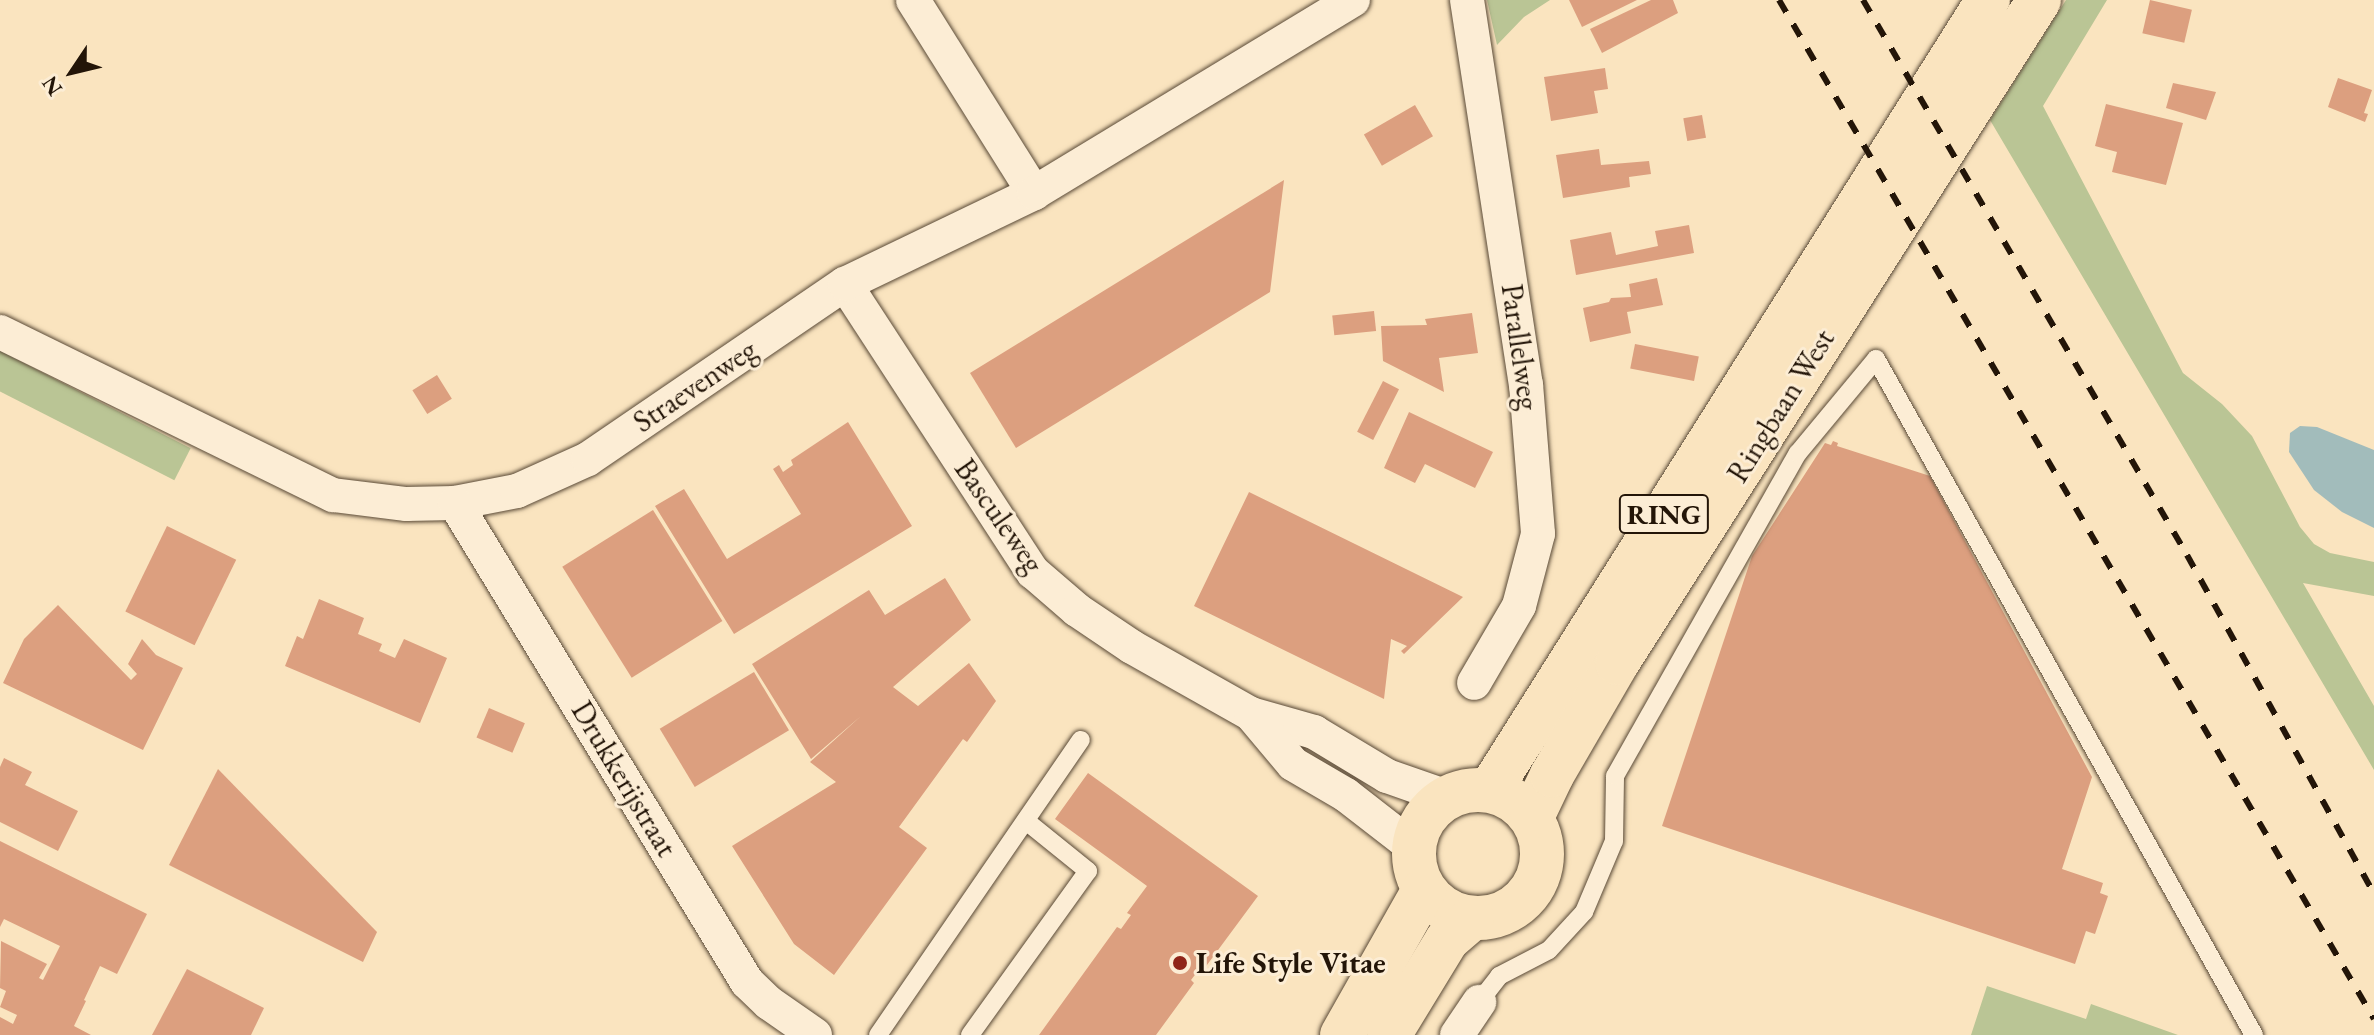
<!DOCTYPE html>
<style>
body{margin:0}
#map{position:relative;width:2374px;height:1035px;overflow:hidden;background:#fae4bf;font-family:"EB Garamond",serif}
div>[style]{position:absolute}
.green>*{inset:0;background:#bac595;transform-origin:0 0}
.water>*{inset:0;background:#a2bcbb}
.building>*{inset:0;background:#dc9f7f;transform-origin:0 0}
.roads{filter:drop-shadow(0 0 2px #594936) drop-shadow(0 0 2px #594936)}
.service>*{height:18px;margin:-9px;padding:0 9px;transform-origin:9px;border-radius:9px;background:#fcedd5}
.minor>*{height:34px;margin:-17px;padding:0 17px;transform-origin:17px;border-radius:17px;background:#fcedd5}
.primary>*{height:44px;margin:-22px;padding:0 22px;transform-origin:22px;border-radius:22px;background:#fae4bf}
.primary>.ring{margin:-22px;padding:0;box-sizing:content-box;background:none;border:44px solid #fae4bf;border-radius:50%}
.rail>*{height:6px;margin-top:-3px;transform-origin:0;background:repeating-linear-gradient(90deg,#231508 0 14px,transparent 0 28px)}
.dots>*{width:22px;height:22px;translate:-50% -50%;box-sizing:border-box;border:4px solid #fcedd5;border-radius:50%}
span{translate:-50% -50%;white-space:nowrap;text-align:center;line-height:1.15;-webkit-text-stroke:6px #fcedd5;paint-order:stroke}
.shield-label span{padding:2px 6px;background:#fcedd5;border:2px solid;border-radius:6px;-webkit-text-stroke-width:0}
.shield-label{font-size:28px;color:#231508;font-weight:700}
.street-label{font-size:30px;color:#231508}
.poi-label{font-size:30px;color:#231508;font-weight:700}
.left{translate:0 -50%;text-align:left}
.north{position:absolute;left:32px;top:32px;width:80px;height:80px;-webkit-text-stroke:6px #fcedd5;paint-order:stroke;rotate:235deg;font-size:22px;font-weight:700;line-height:32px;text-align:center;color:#231508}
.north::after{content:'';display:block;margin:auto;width:28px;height:36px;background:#231508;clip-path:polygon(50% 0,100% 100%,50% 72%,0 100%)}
</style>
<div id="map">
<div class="green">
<i style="clip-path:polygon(1487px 0,1550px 0,1524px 17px,1497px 45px)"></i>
<i style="clip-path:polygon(2066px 0,2107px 0,2043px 106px,2183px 373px,2222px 404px,2252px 436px,2300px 527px,2314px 544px,2330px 553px,2374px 562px,2374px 596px,2303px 583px,2374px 706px,2374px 770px,1990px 120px)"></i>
<i style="left:0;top:351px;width:214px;height:36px;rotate:27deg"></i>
<i style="clip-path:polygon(1987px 986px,2086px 1019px,2091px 1004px,2178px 1035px,1971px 1035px)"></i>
</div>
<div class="water">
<i style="clip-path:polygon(2300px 426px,2317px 427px,2374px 450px,2374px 528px,2342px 512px,2314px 490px,2289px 452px,2290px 433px)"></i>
</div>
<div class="building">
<i style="clip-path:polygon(1569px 0,1637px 0,1582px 27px)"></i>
<i style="clip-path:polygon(1651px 0,1673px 0,1678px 13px,1602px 53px,1590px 29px)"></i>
<i style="left:2150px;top:0;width:43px;height:34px;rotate:13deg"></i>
<i style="clip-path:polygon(1605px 68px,1608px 89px,1594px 91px,1598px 113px,1551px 121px,1544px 77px)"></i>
<i style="clip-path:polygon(2338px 78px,2372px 90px,2364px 113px,2368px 114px,2365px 122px,2328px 107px)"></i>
<i style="clip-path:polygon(2173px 83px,2216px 92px,2206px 120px,2166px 108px)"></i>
<i style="clip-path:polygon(2106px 104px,2183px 123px,2166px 185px,2112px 172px,2117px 152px,2095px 146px)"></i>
<i style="left:1415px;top:105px;width:36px;height:59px;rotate:60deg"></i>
<i style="left:1702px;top:115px;width:23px;height:19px;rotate:80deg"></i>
<i style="clip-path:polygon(1599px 149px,1601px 165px,1649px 161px,1651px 174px,1629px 177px,1630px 187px,1563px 198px,1556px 155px)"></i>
<i style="clip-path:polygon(1284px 180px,1270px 292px,1016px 448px,970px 373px)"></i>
<i style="clip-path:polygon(1689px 225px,1694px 253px,1576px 275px,1570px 240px,1611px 232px,1616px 255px,1658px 246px,1655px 231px)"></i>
<i style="clip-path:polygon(1657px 278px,1663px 305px,1627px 312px,1631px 333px,1590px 342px,1583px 308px,1609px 302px,1611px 298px,1631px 297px,1629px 284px)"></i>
<i style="left:1374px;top:311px;width:20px;height:42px;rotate:84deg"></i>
<i style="clip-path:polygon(1472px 313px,1478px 353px,1439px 358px,1444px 392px,1383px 361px,1381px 326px,1427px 325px,1425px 319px)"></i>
<i style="left:1635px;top:344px;width:65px;height:25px;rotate:11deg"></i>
<i style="left:437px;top:375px;width:28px;height:29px;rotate:58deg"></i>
<i style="left:1383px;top:381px;width:18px;height:57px;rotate:27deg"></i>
<i style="clip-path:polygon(1409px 412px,1493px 452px,1475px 488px,1425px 464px,1415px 483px,1384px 468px)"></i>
<i style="clip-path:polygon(848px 422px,912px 526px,734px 634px,655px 506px,684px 489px,727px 559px,801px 514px,773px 469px,779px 465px,783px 472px,793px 465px,791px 460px)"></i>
<i style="clip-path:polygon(1833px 441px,1838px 443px,1837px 446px,1930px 476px,2092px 777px,2062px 869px,2103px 883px,2100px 893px,2108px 896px,2095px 934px,2086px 931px,2075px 964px,1662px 826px,1752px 556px,1825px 443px,1831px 445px)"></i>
<i style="clip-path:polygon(1249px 492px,1463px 597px,1404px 654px,1401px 651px,1407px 646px,1391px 639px,1384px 699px,1194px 606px)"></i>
<i style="left:653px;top:510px;width:131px;height:107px;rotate:58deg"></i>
<i style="left:167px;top:526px;width:77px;height:95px;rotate:26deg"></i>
<i style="clip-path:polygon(945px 578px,971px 620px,893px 687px,918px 706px,969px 663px,996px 701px,967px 742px,963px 739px,899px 827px,927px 848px,834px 975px,794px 944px,732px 846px,836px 782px,810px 762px,861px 716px,811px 759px,752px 664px,869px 590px,885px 615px)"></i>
<i style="clip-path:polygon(319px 599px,364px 618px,358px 634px,382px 644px,379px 651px,395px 658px,404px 639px,447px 658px,420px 723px,285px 666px,297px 636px,303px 639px)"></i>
<i style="clip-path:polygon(58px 605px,131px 680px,137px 674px,128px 664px,142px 639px,156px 655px,183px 668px,143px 750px,3px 683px,24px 639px)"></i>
<i style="left:754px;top:672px;width:68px;height:110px;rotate:59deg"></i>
<i style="left:489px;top:708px;width:39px;height:32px;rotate:23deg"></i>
<i style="clip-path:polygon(4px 758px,32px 772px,25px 785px,78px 811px,58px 851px,0 822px,0 767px)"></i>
<i style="clip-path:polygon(218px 769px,377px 932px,363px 962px,169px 865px)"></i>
<i style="clip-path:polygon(1088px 773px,1258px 896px,1204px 969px,1201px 967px,1191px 980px,1194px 983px,1156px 1035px,1039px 1035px,1117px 927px,1121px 929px,1131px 915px,1127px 913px,1147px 886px,1055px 819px)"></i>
<i style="clip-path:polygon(0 841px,147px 914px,117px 974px,100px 966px,84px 1000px,86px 1001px,74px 1026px,91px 1035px,0 1035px,0 1017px,13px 1024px,17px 1015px,0 1007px,6px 991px,0 988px,1px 941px,47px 964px,39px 978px,43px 980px,60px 946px,4px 919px,0 927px)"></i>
<i style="clip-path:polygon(187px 969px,264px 1008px,251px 1035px,152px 1035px)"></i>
</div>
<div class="roads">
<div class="service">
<i style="left:1479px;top:1002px;width:33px;rotate:-52deg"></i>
<i style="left:1499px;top:976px;width:56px;rotate:-27.5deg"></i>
<i style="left:1549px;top:950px;width:52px;rotate:-47.4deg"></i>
<i style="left:1584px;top:912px;width:77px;rotate:-67.1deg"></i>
<i style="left:1614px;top:841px;width:65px;rotate:-89.1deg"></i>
<i style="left:1615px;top:776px;width:371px;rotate:-60.5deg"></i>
<i style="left:1798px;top:453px;width:122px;rotate:-50.3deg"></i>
<i style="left:1876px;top:359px;width:775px;rotate:60.79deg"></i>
<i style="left:878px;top:1035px;width:358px;rotate:-55.5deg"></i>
<i style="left:970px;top:1035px;width:202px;rotate:-54.3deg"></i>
<i style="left:1088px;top:871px;width:80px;rotate:-141.1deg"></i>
</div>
<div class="minor">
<i style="left:913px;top:0;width:228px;rotate:57.9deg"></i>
<i style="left:1467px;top:0;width:389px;rotate:81.3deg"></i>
<i style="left:1526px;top:384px;width:150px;rotate:85.4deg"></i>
<i style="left:1538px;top:534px;width:74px;rotate:104.8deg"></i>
<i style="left:1519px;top:606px;width:89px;rotate:120.3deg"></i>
<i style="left:845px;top:284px;width:344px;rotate:56.9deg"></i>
<i style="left:1033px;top:572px;width:58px;rotate:40.8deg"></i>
<i style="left:1077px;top:610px;width:66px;rotate:33.9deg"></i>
<i style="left:1132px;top:647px;width:137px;rotate:29.4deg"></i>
<i style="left:1251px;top:714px;width:66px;rotate:15.9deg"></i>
<i style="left:1314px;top:732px;width:85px;rotate:31.1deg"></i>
<i style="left:1387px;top:776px;width:64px;rotate:19.3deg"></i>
<i style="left:0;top:332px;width:371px;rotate:26.1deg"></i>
<i style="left:333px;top:495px;width:74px;rotate:7deg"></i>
<i style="left:406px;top:504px;width:49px;rotate:-1.2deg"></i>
<i style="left:455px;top:503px;width:63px;rotate:-11deg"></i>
<i style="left:517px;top:491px;width:78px;rotate:-24.3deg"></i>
<i style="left:588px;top:459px;width:311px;rotate:-34.3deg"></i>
<i style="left:845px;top:284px;width:210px;rotate:-25.7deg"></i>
<i style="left:1034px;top:193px;width:373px;rotate:-31.2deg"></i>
<i style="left:455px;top:503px;width:561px;rotate:58.63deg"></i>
<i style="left:747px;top:982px;width:30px;rotate:44deg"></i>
<i style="left:769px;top:1003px;width:56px;rotate:34.8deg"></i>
<i style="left:1251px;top:714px;width:65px;rotate:50deg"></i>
<i style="left:1293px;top:764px;width:61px;rotate:30.3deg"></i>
<i style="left:1346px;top:795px;width:85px;rotate:37.8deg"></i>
<i style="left:1457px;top:1035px;width:40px;rotate:-56deg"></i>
</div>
<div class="primary">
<i style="left:1490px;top:790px;width:934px;rotate:-57.77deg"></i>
<i class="ring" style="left:1414px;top:790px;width:84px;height:84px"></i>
<i style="left:1532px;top:817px;width:47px;rotate:-64.5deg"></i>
<i style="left:1552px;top:775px;width:129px;rotate:-59.9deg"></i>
<i style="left:1617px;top:663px;width:786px;rotate:-57.52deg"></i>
<i style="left:1342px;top:1035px;width:167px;rotate:-60.5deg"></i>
<i style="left:1389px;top:1035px;width:111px;rotate:-58.6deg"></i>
<i style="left:1447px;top:940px;width:33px;rotate:-41deg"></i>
</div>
</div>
<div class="rail">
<i style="left:1779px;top:0;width:1180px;rotate:59.72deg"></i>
<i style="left:1863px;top:0;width:643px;rotate:59.72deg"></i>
<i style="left:2187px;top:555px;width:387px;rotate:61.1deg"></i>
</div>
<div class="dots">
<i style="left:1180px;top:963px;background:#8f2418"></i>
</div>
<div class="shield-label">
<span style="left:1664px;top:514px">RING</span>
</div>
<div class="street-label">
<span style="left:1520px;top:347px;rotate:82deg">Parallelweg</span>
<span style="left:695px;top:386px;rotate:-34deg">Straevenweg</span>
<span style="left:1781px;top:406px;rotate:-58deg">Ringbaan West</span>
<span style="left:999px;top:516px;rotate:55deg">Basculeweg</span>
<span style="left:624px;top:779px;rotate:59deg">Drukkerijstraat</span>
</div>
<div class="poi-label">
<span class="left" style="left:1196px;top:963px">Life Style Vitae</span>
</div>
<div class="north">N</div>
</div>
